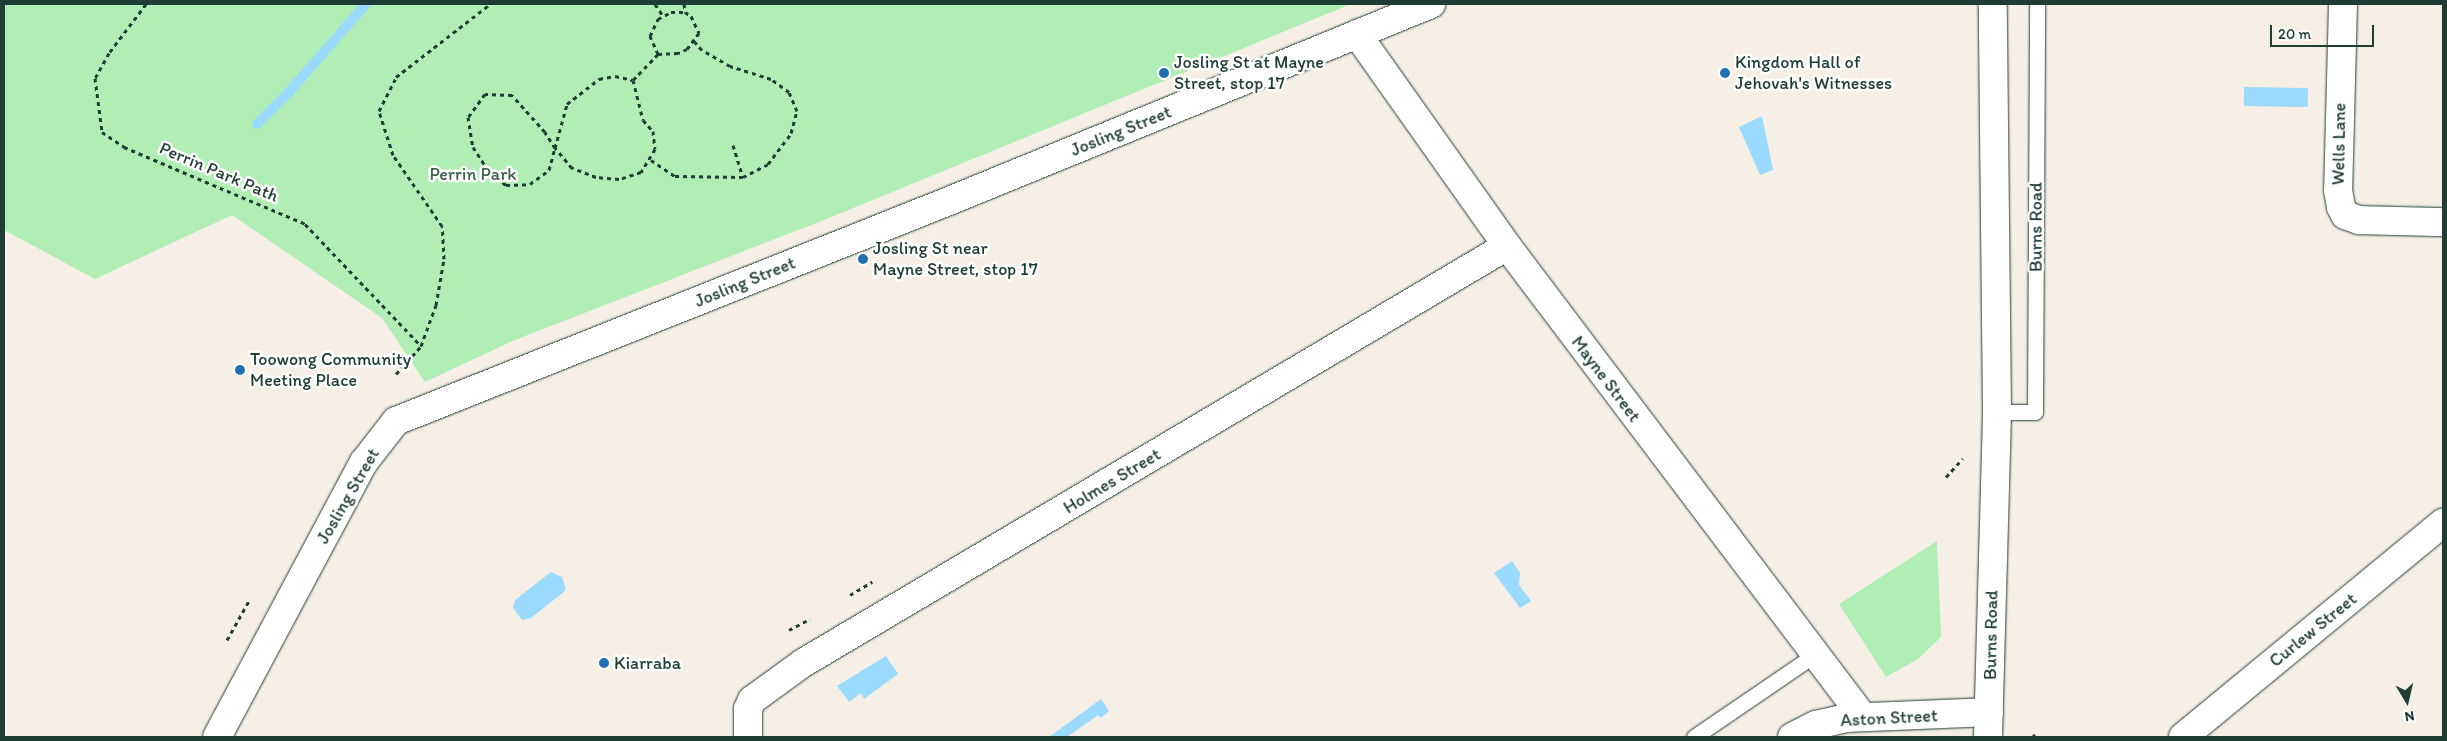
<!DOCTYPE html>
<style>
body{margin:0}
#map{position:relative;width:2447px;height:741px;overflow:hidden;background:#f5efe6;font-family:Itim,sans-serif}
div>[style]{position:absolute}
.green>*{inset:0;background:#b1eeb5}
.water>*{inset:0;background:#9adafc;transform-origin:0 0}
.stream>*{height:10px;margin:-5px;padding:0 5px;transform-origin:5px;border-radius:5px;background:#9adafc}
.path>*{height:3px;margin-top:-1.5px;transform-origin:0;background:repeating-linear-gradient(90deg,#1f3d34 0 4px,transparent 0 8px)}
.roads{filter:drop-shadow(0 0 1px #1f3d34) drop-shadow(0 0 1px #1f3d34)}
.service>*{height:15px;margin:-7.5px;padding:0 7.5px;transform-origin:7.5px;border-radius:7.5px;background:#fff}
.minor>*{height:28px;margin:-14px;padding:0 14px;transform-origin:14px;border-radius:14px;background:#fff}
.dots>*{width:14px;height:14px;translate:-50% -50%;box-sizing:border-box;border:2px solid #fff;border-radius:50%}
span{translate:-50% -50%;white-space:nowrap;text-align:center;line-height:1.15;-webkit-text-stroke:5px #fff;paint-order:stroke}
.poi-label{font-size:18px;color:#1f3d34}
.left{translate:0 -50%;text-align:left}
.street-label{font-size:18px;color:#1f3d34}
.park-label{font-size:18px;color:#3c604e}
.frame{position:absolute;inset:0;border:5px solid #1f3d34;pointer-events:none}
.north{position:absolute;left:2382px;top:676px;width:50px;height:50px;-webkit-text-stroke:4px #fff;paint-order:stroke;rotate:171deg;font-size:14px;font-weight:700;line-height:20px;text-align:center;color:#1f3d34}
.north::after{content:'';display:block;margin:auto;width:18px;height:22px;background:#1f3d34;clip-path:polygon(50% 0,100% 100%,50% 72%,0 100%)}
.scale{position:absolute;left:2270px;top:25px;width:104px;height:22px;box-sizing:border-box;border:2px solid #1f3d34;border-top:0;padding-left:6px;font-size:15px;line-height:18px;white-space:nowrap;color:#1f3d34;-webkit-text-stroke:4px #fff;paint-order:stroke}
</style>
<div id="map">
<div class="green">
<i style="clip-path:polygon(4px 4px,1351px 4px,824px 220px,515px 340px,425px 382px,382px 318px,232px 215px,95px 279px,4px 230px)"></i>
<i style="clip-path:polygon(1937px 541px,1941px 637px,1918px 659px,1886px 677px,1839px 604px)"></i>
</div>
<div class="water">
<i style="left:2244px;top:87px;width:64px;height:19px;rotate:1deg"></i>
<i style="clip-path:polygon(1762px 116px,1773px 170px,1760px 175px,1739px 127px)"></i>
<i style="clip-path:polygon(1512px 561px,1520px 573px,1519px 585px,1531px 601px,1520px 608px,1494px 573px)"></i>
<i style="clip-path:polygon(551px 572px,562px 577px,566px 590px,531px 618px,522px 620px,513px 608px,515px 600px)"></i>
<i style="clip-path:polygon(886px 656px,898px 674px,864px 699px,861px 693px,849px 702px,837px 686px)"></i>
<i style="clip-path:polygon(1101px 699px,1109px 711px,1101px 718px,1098px 715px,1067px 737px,1049px 737px)"></i>
</div>
<div class="stream">
<i style="left:257px;top:124px;width:47px;rotate:-45deg"></i>
<i style="left:290px;top:91px;width:116px;rotate:-48.9deg"></i>
</div>
<div class="path">
<i style="left:146px;top:4px;width:61px;rotate:127.1deg"></i>
<i style="left:109px;top:53px;width:29px;rotate:119deg"></i>
<i style="left:95px;top:78px;width:54px;rotate:82.6deg"></i>
<i style="left:102px;top:132px;width:27px;rotate:34deg"></i>
<i style="left:124px;top:147px;width:197px;rotate:23deg"></i>
<i style="left:305px;top:224px;width:168px;rotate:46.4deg"></i>
<i style="left:655px;top:4px;width:14px;rotate:56deg"></i>
<i style="left:684px;top:4px;width:8px;rotate:83deg"></i>
<i style="left:671px;top:12px;width:14px"></i>
<i style="left:685px;top:12px;width:7px;rotate:34deg"></i>
<i style="left:691px;top:16px;width:19px;rotate:65deg"></i>
<i style="left:699px;top:33px;width:20px;rotate:127deg"></i>
<i style="left:687px;top:49px;width:10px;rotate:156deg"></i>
<i style="left:678px;top:53px;width:20px;rotate:177deg"></i>
<i style="left:658px;top:54px;width:20px;rotate:-114deg"></i>
<i style="left:650px;top:36px;width:19px;rotate:-65deg"></i>
<i style="left:658px;top:19px;width:15px;rotate:-28deg"></i>
<i style="left:633px;top:80px;width:36px;rotate:-46deg"></i>
<i style="left:733px;top:145px;width:34px;rotate:73deg"></i>
<i style="left:555px;top:148px;width:46px;rotate:-74.7deg"></i>
<i style="left:567px;top:104px;width:41px;rotate:-38deg"></i>
<i style="left:599px;top:79px;width:16px;rotate:-11deg"></i>
<i style="left:615px;top:76px;width:18px;rotate:13deg"></i>
<i style="left:633px;top:80px;width:41px;rotate:76deg"></i>
<i style="left:643px;top:120px;width:15px;rotate:48deg"></i>
<i style="left:653px;top:131px;width:18px;rotate:84deg"></i>
<i style="left:655px;top:149px;width:27px;rotate:121deg"></i>
<i style="left:641px;top:172px;width:23px;rotate:162deg"></i>
<i style="left:619px;top:179px;width:23px;rotate:-175deg"></i>
<i style="left:596px;top:177px;width:26px;rotate:-159deg"></i>
<i style="left:572px;top:168px;width:26px;rotate:-130deg"></i>
<i style="left:555px;top:148px;width:19px;rotate:-122deg"></i>
<i style="left:545px;top:132px;width:50px;rotate:-131.7deg"></i>
<i style="left:512px;top:95px;width:27px;rotate:-178deg"></i>
<i style="left:485px;top:94px;width:29px;rotate:126deg"></i>
<i style="left:468px;top:117px;width:30px;rotate:81deg"></i>
<i style="left:473px;top:147px;width:31px;rotate:57deg"></i>
<i style="left:490px;top:173px;width:20px;rotate:37deg"></i>
<i style="left:506px;top:185px;width:24px;rotate:-2deg"></i>
<i style="left:530px;top:184px;width:24px;rotate:-36deg"></i>
<i style="left:549px;top:170px;width:23px;rotate:-75deg"></i>
<i style="left:651px;top:160px;width:29px;rotate:34deg"></i>
<i style="left:675px;top:176px;width:68px;rotate:0.8deg"></i>
<i style="left:743px;top:177px;width:28px;rotate:-27deg"></i>
<i style="left:768px;top:164px;width:39px;rotate:-53deg"></i>
<i style="left:791px;top:133px;width:23px;rotate:-75deg"></i>
<i style="left:797px;top:111px;width:21px;rotate:-113deg"></i>
<i style="left:789px;top:92px;width:22px;rotate:-144deg"></i>
<i style="left:771px;top:79px;width:43px;rotate:-162.4deg"></i>
<i style="left:730px;top:66px;width:32px;rotate:-150deg"></i>
<i style="left:702px;top:50px;width:13px;rotate:-132deg"></i>
<i style="left:396px;top:374px;width:38px;rotate:-48deg"></i>
<i style="left:421px;top:346px;width:44px;rotate:-69.9deg"></i>
<i style="left:436px;top:305px;width:47px;rotate:-80.1deg"></i>
<i style="left:444px;top:259px;width:33px;rotate:-93deg"></i>
<i style="left:442px;top:226px;width:86px;rotate:-124.6deg"></i>
<i style="left:393px;top:155px;width:46px;rotate:-107.7deg"></i>
<i style="left:379px;top:111px;width:38px;rotate:-63deg"></i>
<i style="left:396px;top:77px;width:119px;rotate:-37.8deg"></i>
<i style="left:1946px;top:477px;width:25px;rotate:-48deg"></i>
<i style="left:850px;top:595px;width:26px;rotate:-31deg"></i>
<i style="left:789px;top:630px;width:24px;rotate:-28deg"></i>
<i style="left:227px;top:640px;width:47px;rotate:-60.7deg"></i>
<i style="left:2034px;top:734px;width:3px;rotate:90deg"></i>
</div>
<div class="roads">
<div class="service">
<i style="left:1997px;top:412px;width:38px"></i>
<i style="left:2035px;top:412px;width:408px;rotate:-89.7deg"></i>
<i style="left:1694px;top:737px;width:149px;rotate:-34.3deg"></i>
</div>
<div class="minor">
<i style="left:2343px;top:4px;width:186px;rotate:91.5deg"></i>
<i style="left:2338px;top:190px;width:17px;rotate:80deg"></i>
<i style="left:2341px;top:207px;width:9px;rotate:63deg"></i>
<i style="left:2345px;top:215px;width:15px;rotate:20deg"></i>
<i style="left:2359px;top:220px;width:84px;rotate:1.4deg"></i>
<i style="left:1357px;top:34px;width:260px;rotate:54.7deg"></i>
<i style="left:1507px;top:246px;width:590px;rotate:52.92deg"></i>
<i style="left:217px;top:737px;width:312px;rotate:-61.9deg"></i>
<i style="left:364px;top:462px;width:52px;rotate:-52deg"></i>
<i style="left:396px;top:421px;width:595px;rotate:-21.69deg"></i>
<i style="left:949px;top:201px;width:521px;rotate:-22.23deg"></i>
<i style="left:748px;top:737px;width:28px;rotate:-90deg"></i>
<i style="left:748px;top:709px;width:10px;rotate:-66deg"></i>
<i style="left:752px;top:700px;width:63px;rotate:-36deg"></i>
<i style="left:803px;top:663px;width:818px;rotate:-30.64deg"></i>
<i style="left:1792px;top:737px;width:27px;rotate:-27deg"></i>
<i style="left:1816px;top:725px;width:32px;rotate:-13deg"></i>
<i style="left:1847px;top:718px;width:142px;rotate:-2.4deg"></i>
<i style="left:1988px;top:737px;width:325px;rotate:-88.4deg"></i>
<i style="left:1997px;top:412px;width:408px;rotate:-90.6deg"></i>
<i style="left:2183px;top:737px;width:337px;rotate:-39.5deg"></i>
</div>
</div>
<div class="dots">
<i style="left:1164px;top:73px;background:#1f6fb2"></i>
<i style="left:1725px;top:73px;background:#1f6fb2"></i>
<i style="left:863px;top:259px;background:#1f6fb2"></i>
<i style="left:240px;top:370px;background:#1f6fb2"></i>
<i style="left:604px;top:663px;background:#1f6fb2"></i>
</div>
<div class="poi-label">
<span class="left" style="left:1174px;top:73px">Josling St at Mayne<br>Street, stop 17</span>
<span class="left" style="left:1735px;top:73px">Kingdom Hall of<br>Jehovah's Witnesses</span>
<span class="left" style="left:873px;top:259px">Josling St near<br>Mayne Street, stop 17</span>
<span class="left" style="left:250px;top:370px">Toowong Community<br>Meeting Place</span>
<span class="left" style="left:614px;top:663px">Kiarraba</span>
</div>
<div class="street-label">
<span style="left:1121px;top:131px;rotate:-22deg">Josling Street</span>
<span style="left:2339px;top:144px;rotate:-89deg">Wells Lane</span>
<span style="left:219px;top:172px;rotate:23deg">Perrin Park Path</span>
<span style="left:2036px;top:227px;rotate:-90deg">Burns Road</span>
<span style="left:745px;top:282px;rotate:-22deg">Josling Street</span>
<span style="left:1606px;top:379px;rotate:53deg">Mayne Street</span>
<span style="left:1112px;top:481px;rotate:-31deg">Holmes Street</span>
<span style="left:348px;top:496px;rotate:-60deg">Josling Street</span>
<span style="left:2313px;top:630px;rotate:-39deg">Curlew Street</span>
<span style="left:1991px;top:635px;rotate:-89deg">Burns Road</span>
<span style="left:1889px;top:718px;rotate:-3deg">Aston Street</span>
</div>
<div class="park-label">
<span style="left:473px;top:174px">Perrin Park</span>
</div>
<div class="frame"></div>
<div class="north">N</div>
<div class="scale">20 m</div>
</div>
